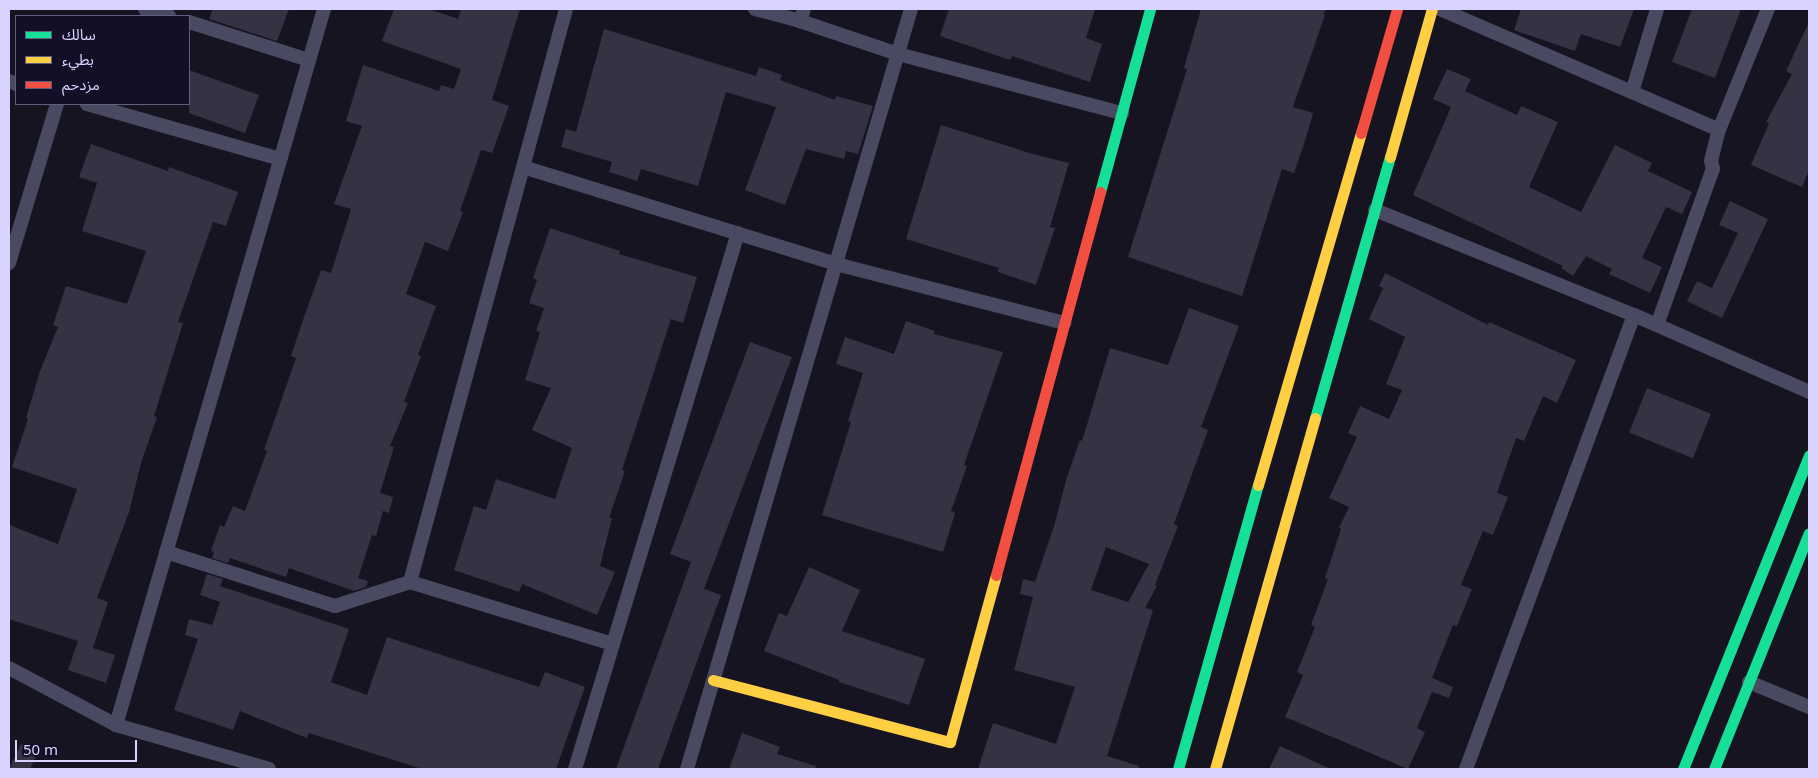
<!DOCTYPE html>
<meta charset="utf-8">
<style>
body{margin:0}
#map{position:relative;width:1818px;height:778px;overflow:hidden;background:#161421;font-family:"Noto Sans","Noto Sans Arabic",sans-serif}
div>[style]{position:absolute}
.building>*{inset:0;background:#343243;transform-origin:0 0}
.street>*{height:14px;margin:-7px;padding:0 7px;transform-origin:7px;border-radius:7px;background:#4a4962}
.fast>*{height:11px;margin:-5.5px;padding:0 5.5px;transform-origin:5.5px;border-radius:5.5px;background:#16e098}
.slow>*{height:11px;margin:-5.5px;padding:0 5.5px;transform-origin:5.5px;border-radius:5.5px;background:#ffcf43}
.jam>*{height:11px;margin:-5.5px;padding:0 5.5px;transform-origin:5.5px;border-radius:5.5px;background:#f24e42}
span{translate:-50% -50%;white-space:nowrap;text-align:center;line-height:1.15;-webkit-text-stroke:5px #130f26;paint-order:stroke}
.frame{position:absolute;inset:0;border:10px solid #d9d4ff;pointer-events:none}
.legend{position:absolute;left:15px;top:15px;width:175px;height:90px;box-sizing:border-box;background:#130f26;border:1px solid #625e7d;margin:0;padding:6px 9px;list-style:none;font-size:15px;color:#d9d4ff}
.legend li{display:flex;align-items:center;gap:10px;height:25px}
.legend b{width:25px;border:1px solid #625e7d}
.scale{position:absolute;left:15px;top:740px;width:122px;height:22px;box-sizing:border-box;border:2px solid #d9d4ff;border-top:0;padding-left:6px;font-size:15px;line-height:18px;white-space:nowrap;color:#d9d4ff;-webkit-text-stroke:4px #130f26;paint-order:stroke}
</style>
<div id="map">
<div class="building">
<i style="clip-path:polygon(213px 9px,289px 9px,277px 41px,209px 19px)"></i>
<i style="clip-path:polygon(394px 9px,429px 9px,458px 19px,461px 9px,520px 9px,492px 100px,509px 106px,492px 153px,481px 150px,460px 211px,463px 212px,448px 251px,425px 242px,406px 294px,436px 306px,418px 355px,421px 356px,404px 402px,408px 403px,390px 446px,394px 447px,380px 493px,393px 497px,389px 513px,383px 511px,376px 536px,372px 535px,358px 578px,368px 581px,366px 587px,354px 591px,289px 568px,286px 577px,230px 558px,228px 563px,212px 558px,214px 552px,211px 551px,220px 525px,224px 527px,233px 506px,245px 511px,267px 451px,264px 450px,296px 358px,291px 356px,304px 317px,321px 270px,331px 273px,351px 209px,334px 204px,362px 126px,346px 121px,363px 65px,439px 91px,441px 85px,454px 89px,461px 69px,382px 41px)"></i>
<i style="clip-path:polygon(949px 9px,1095px 9px,1086px 38px,1102px 44px,1090px 82px,1012px 56px,1010px 60px,940px 36px)"></i>
<i style="clip-path:polygon(1201px 9px,1326px 9px,1323px 15px,1325px 15px,1293px 107px,1313px 113px,1305px 141px,1294px 173px,1282px 169px,1242px 296px,1128px 257px,1187px 69px,1184px 68px)"></i>
<i style="clip-path:polygon(1521px 9px,1634px 9px,1620px 47px,1581px 34px,1575px 51px,1514px 30px)"></i>
<i style="clip-path:polygon(1692px 9px,1741px 9px,1715px 78px,1672px 62px)"></i>
<i style="clip-path:polygon(1809px 22px,1809px 170px,1802px 187px,1751px 165px,1769px 123px,1766px 122px,1792px 74px,1786px 71px)"></i>
<i style="clip-path:polygon(604px 29px,756px 76px,759px 67px,782px 75px,780px 80px,835px 100px,836px 96px,873px 106px,858px 154px,846px 151px,844px 159px,806px 149px,785px 205px,745px 190px,776px 107px,726px 92px,698px 186px,641px 169px,637px 181px,609px 172px,612px 162px,561px 147px,566px 129px,576px 132px)"></i>
<i style="clip-path:polygon(1447px 69px,1471px 79px,1465px 91px,1517px 115px,1521px 106px,1558px 122px,1529px 187px,1581px 212px,1615px 145px,1652px 163px,1648px 171px,1692px 192px,1682px 214px,1666px 207px,1642px 258px,1662px 267px,1650px 293px,1609px 274px,1612px 269px,1586px 256px,1573px 276px,1561px 268px,1563px 266px,1413px 195px,1451px 107px,1433px 99px)"></i>
<i style="clip-path:polygon(189px 70px,259px 95px,245px 133px,189px 113px)"></i>
<i style="clip-path:polygon(941px 125px,1033px 154px,1069px 163px,1050px 227px,1055px 228px,1036px 285px,998px 272px,999px 268px,906px 239px)"></i>
<i style="clip-path:polygon(91px 144px,168px 171px,169px 167px,238px 192px,226px 226px,213px 222px,178px 322px,183px 323px,154px 416px,157px 417px,141px 463px,129px 512px,97px 598px,108px 602px,93px 648px,115px 655px,106px 683px,68px 670px,78px 641px,9px 619px,9px 525px,58px 544px,77px 489px,12px 467px,28px 419px,26px 418px,40px 371px,58px 327px,53px 325px,66px 286px,127px 304px,146px 251px,82px 231px,97px 183px,79px 177px)"></i>
<i style="clip-path:polygon(1730px 201px,1768px 219px,1722px 318px,1687px 301px,1697px 281px,1712px 288px,1738px 233px,1719px 225px)"></i>
<i style="clip-path:polygon(550px 228px,620px 251px,619px 254px,697px 277px,683px 323px,671px 319px,622px 470px,625px 471px,609px 518px,612px 518px,600px 566px,615px 572px,597px 615px,522px 584px,519px 592px,454px 570px,474px 506px,486px 510px,496px 479px,555px 499px,572px 448px,532px 430px,551px 388px,525px 380px,540px 332px,536px 331px,544px 308px,529px 303px,537px 280px,533px 278px)"></i>
<i style="clip-path:polygon(1385px 273px,1488px 325px,1489px 322px,1576px 360px,1557px 403px,1543px 396px,1524px 441px,1516px 438px,1497px 493px,1508px 497px,1493px 535px,1483px 531px,1461px 585px,1472px 589px,1457px 626px,1453px 625px,1432px 678px,1453px 687px,1449px 698px,1432px 692px,1417px 728px,1425px 732px,1408px 769px,1285px 717px,1303px 675px,1297px 672px,1315px 627px,1311px 625px,1328px 579px,1325px 578px,1341px 529px,1339px 528px,1349px 507px,1329px 498px,1357px 437px,1348px 433px,1360px 406px,1389px 419px,1402px 390px,1386px 384px,1405px 337px,1369px 319px,1383px 288px,1379px 286px)"></i>
<i style="clip-path:polygon(evenodd,1189px 308px,1239px 326px,1201px 427px,1208px 430px,1174px 524px,1178px 526px,1155px 585px,1157px 586px,1145px 608px,1153px 610px,1107px 756px,1139px 766px,1139px 769px,978px 769px,993px 723px,1056px 744px,1075px 687px,1014px 670px,1033px 597px,1020px 594px,1023px 579px,1035px 582px,1054px 526px,1067px 477px,1080px 440px,1082px 441px,1110px 348px,1168px 365px,1189px 308px,1106px 547px,1149px 564px,1128px 602px,1091px 590px,1106px 547px)"></i>
<i style="clip-path:polygon(906px 321px,935px 331px,934px 334px,1003px 352px,964px 465px,967px 466px,951px 511px,955px 513px,943px 552px,822px 515px,851px 422px,848px 421px,863px 373px,836px 364px,845px 337px,894px 354px)"></i>
<i style="clip-path:polygon(750px 342px,792px 357px,704px 589px,721px 595px,658px 769px,616px 769px,691px 562px,670px 554px)"></i>
<i style="left:1647px;top:388px;width:69px;height:48px;rotate:22deg"></i>
<i style="clip-path:polygon(809px 567px,860px 590px,842px 631px,925px 659px,909px 705px,839px 682px,839px 680px,764px 651px,779px 613px,787px 616px)"></i>
<i style="clip-path:polygon(207px 574px,223px 579px,220px 586px,349px 629px,331px 682px,367px 695px,387px 637px,539px 687px,545px 672px,585px 687px,556px 769px,422px 769px,309px 733px,307px 738px,240px 711px,233px 730px,174px 710px,198px 639px,185px 635px,189px 619px,212px 625px,220px 602px,200px 595px)"></i>
<i style="clip-path:polygon(742px 733px,780px 747px,777px 754px,816px 766px,815px 769px,729px 769px)"></i>
<i style="clip-path:polygon(21px 744px,38px 752px,30px 769px,9px 769px)"></i>
<i style="clip-path:polygon(1280px 746px,1331px 769px,1269px 769px)"></i>
</div>
<div class="street">
<i style="left:145px;top:9px;width:25px;rotate:16deg"></i>
<i style="left:566px;top:9px;width:594px;rotate:105.23deg"></i>
<i style="left:410px;top:582px;width:212px;rotate:17deg"></i>
<i style="left:755px;top:9px;width:47px;rotate:14.9deg"></i>
<i style="left:804px;top:9px;width:13px;rotate:108deg"></i>
<i style="left:800px;top:21px;width:103px;rotate:18.6deg"></i>
<i style="left:898px;top:54px;width:232px;rotate:14.8deg"></i>
<i style="left:1440px;top:9px;width:304px;rotate:23.4deg"></i>
<i style="left:1719px;top:130px;width:131px;rotate:-68deg"></i>
<i style="left:189px;top:22px;width:126px;rotate:17.6deg"></i>
<i style="left:9px;top:81px;width:8px;rotate:23deg"></i>
<i style="left:1632px;top:92px;width:87px;rotate:-73.2deg"></i>
<i style="left:87px;top:104px;width:201px;rotate:15.9deg"></i>
<i style="left:523px;top:167px;width:328px;rotate:17.2deg"></i>
<i style="left:836px;top:264px;width:236px;rotate:14.5deg"></i>
<i style="left:1375px;top:210px;width:279px;rotate:22.1deg"></i>
<i style="left:1634px;top:315px;width:191px;rotate:23.7deg"></i>
<i style="left:9px;top:263px;width:166px;rotate:-73.2deg"></i>
<i style="left:1657px;top:325px;width:166px;rotate:-70.3deg"></i>
<i style="left:1713px;top:169px;width:8px;rotate:-104deg"></i>
<i style="left:1711px;top:161px;width:32px;rotate:-76deg"></i>
<i style="left:166px;top:552px;width:177px;rotate:17.7deg"></i>
<i style="left:335px;top:606px;width:79px;rotate:-17.7deg"></i>
<i style="left:9px;top:668px;width:121px;rotate:28deg"></i>
<i style="left:116px;top:725px;width:159px;rotate:16deg"></i>
<i style="left:1749px;top:682px;width:65px;rotate:22.6deg"></i>
<i style="left:116px;top:725px;width:746px;rotate:-73.8deg"></i>
<i style="left:575px;top:769px;width:560px;rotate:-73.09deg"></i>
<i style="left:687px;top:769px;width:792px;rotate:-73.58deg"></i>
<i style="left:1466px;top:769px;width:484px;rotate:-69.7deg"></i>
</div>
<div class="fast">
<i style="left:1100px;top:192px;width:190px;rotate:-74.7deg"></i>
<i style="left:1315px;top:418px;width:272px;rotate:-74deg"></i>
<i style="left:1178px;top:769px;width:295px;rotate:-74.3deg"></i>
<i style="left:1683px;top:769px;width:338px;rotate:-68.1deg"></i>
<i style="left:1714px;top:769px;width:254px;rotate:-68.1deg"></i>
</div>
<div class="slow">
<i style="left:1390px;top:157px;width:154px;rotate:-74.2deg"></i>
<i style="left:1258px;top:485px;width:367px;rotate:-73.7deg"></i>
<i style="left:713px;top:680px;width:245px;rotate:14.7deg"></i>
<i style="left:950px;top:742px;width:173px;rotate:-74.6deg"></i>
<i style="left:1215px;top:769px;width:365px;rotate:-74.1deg"></i>
</div>
<div class="jam">
<i style="left:1361px;top:133px;width:129px;rotate:-73.8deg"></i>
<i style="left:996px;top:575px;width:397px;rotate:-74.8deg"></i>
</div>
<div class="frame"></div>
<ul class="legend">
<li><b style="height:6px;background:#16e098"></b>سالك</li>
<li><b style="height:6px;background:#ffcf43"></b>بطيء</li>
<li><b style="height:6px;background:#f24e42"></b>مزدحم</li>
</ul>
<div class="scale">50 m</div>
</div>
